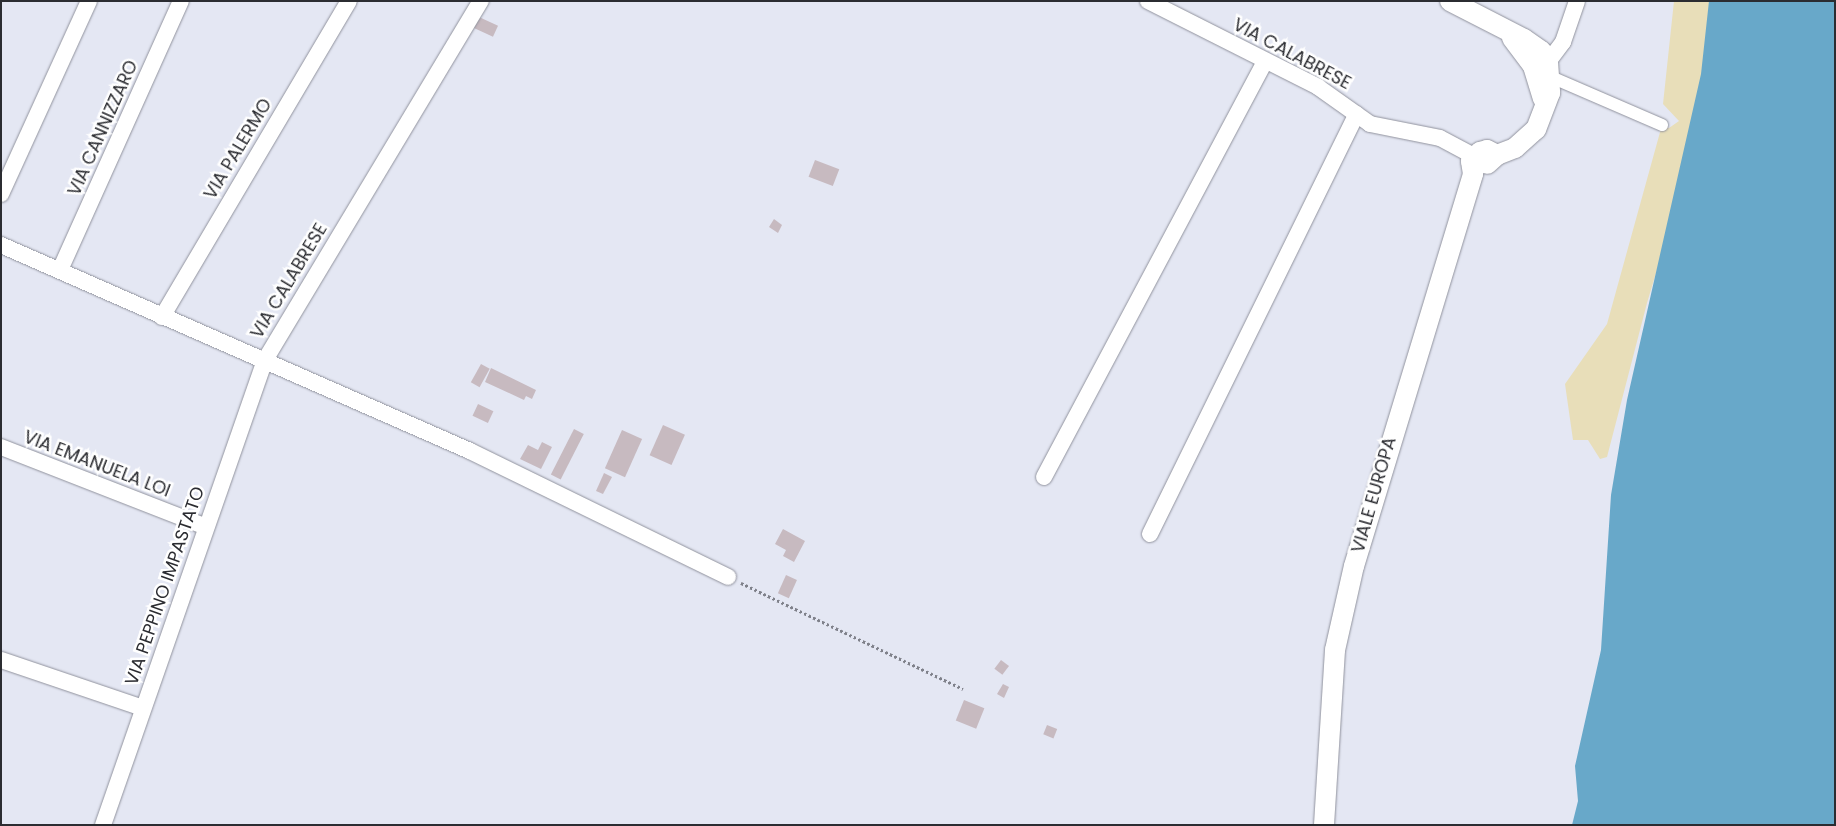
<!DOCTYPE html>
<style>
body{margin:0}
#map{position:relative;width:1836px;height:826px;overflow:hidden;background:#e4e7f3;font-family:Poppins,sans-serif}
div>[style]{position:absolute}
.sand>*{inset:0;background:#e8deb9}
.water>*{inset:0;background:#68a8c9}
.building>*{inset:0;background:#c7bac0;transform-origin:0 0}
.path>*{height:2.5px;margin-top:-1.25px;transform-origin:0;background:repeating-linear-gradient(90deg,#7f818a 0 2.5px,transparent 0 5px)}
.roads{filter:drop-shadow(0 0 1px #90929d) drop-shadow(0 0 1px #90929d)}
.pedestrian>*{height:12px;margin:-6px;padding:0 6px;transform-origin:6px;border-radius:6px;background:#fff}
.minor>*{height:16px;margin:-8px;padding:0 8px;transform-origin:8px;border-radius:8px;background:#fff}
.tertiary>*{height:20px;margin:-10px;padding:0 10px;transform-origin:10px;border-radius:10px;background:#fff}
span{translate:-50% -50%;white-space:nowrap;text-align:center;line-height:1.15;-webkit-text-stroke:5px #fff;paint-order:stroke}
.street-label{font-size:18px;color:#2b2c31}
.frame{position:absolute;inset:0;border:2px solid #2b2c31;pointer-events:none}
</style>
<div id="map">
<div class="sand">
<i style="clip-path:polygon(1674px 1px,1715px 1px,1716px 73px,1647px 303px,1607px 457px,1600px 459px,1588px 440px,1573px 440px,1565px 384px,1607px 324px,1662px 125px,1669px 128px,1679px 121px,1663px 104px)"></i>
</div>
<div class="water">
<i style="clip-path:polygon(1709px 1px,1835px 1px,1835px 825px,1572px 825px,1578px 801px,1575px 766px,1601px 650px,1611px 495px,1627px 400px,1701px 74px)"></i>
</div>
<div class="building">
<i style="left:479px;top:17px;width:21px;height:12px;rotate:25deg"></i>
<i style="left:815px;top:160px;width:26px;height:18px;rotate:21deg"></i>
<i style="clip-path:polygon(774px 219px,782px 225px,778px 233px,769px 227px)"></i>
<i style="left:481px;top:364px;width:10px;height:21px;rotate:29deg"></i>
<i style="clip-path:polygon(491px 368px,536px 390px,532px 399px,526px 396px,524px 400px,485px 382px)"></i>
<i style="left:478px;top:404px;width:17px;height:13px;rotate:25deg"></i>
<i style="left:663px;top:425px;width:24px;height:33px;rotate:24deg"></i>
<i style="left:574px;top:429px;width:11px;height:51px;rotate:27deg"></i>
<i style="left:622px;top:430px;width:22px;height:42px;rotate:24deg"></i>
<i style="clip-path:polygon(542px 442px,552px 447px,541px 469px,520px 459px,528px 445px,538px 450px)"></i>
<i style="clip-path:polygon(604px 473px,612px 477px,603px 494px,596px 491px)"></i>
<i style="clip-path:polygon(783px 529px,805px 541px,794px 562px,783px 556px,786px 550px,775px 544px)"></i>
<i style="left:786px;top:575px;width:12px;height:20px;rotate:24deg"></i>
<i style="left:1001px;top:660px;width:10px;height:11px;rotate:37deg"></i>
<i style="clip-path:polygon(1003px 684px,1009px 687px,1004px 698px,997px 694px)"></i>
<i style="left:964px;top:700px;width:22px;height:22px;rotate:22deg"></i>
<i style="left:1047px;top:725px;width:11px;height:10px;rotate:22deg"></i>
</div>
<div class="path">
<i style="left:741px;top:583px;width:246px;rotate:25.5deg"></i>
</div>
<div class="roads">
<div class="pedestrian">
<i style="left:1551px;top:77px;width:121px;rotate:23.4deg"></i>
</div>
<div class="minor">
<i style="left:1148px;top:1px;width:191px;rotate:26.8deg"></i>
<i style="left:1318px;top:87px;width:64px;rotate:35.4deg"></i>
<i style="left:1370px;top:124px;width:71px;rotate:11.3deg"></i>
<i style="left:1440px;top:138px;width:38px;rotate:28deg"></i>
<i style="left:1548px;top:62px;width:25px;rotate:-53deg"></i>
<i style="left:1563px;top:42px;width:43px;rotate:-71.1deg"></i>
<i style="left:1px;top:194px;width:212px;rotate:-65.5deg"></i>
<i style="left:1px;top:245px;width:512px;rotate:23.71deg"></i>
<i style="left:470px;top:451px;width:287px;rotate:26deg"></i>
<i style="left:60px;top:270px;width:295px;rotate:-65.8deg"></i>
<i style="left:162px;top:317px;width:367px;rotate:-59.4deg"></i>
<i style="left:1px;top:447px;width:220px;rotate:21.3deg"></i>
<i style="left:1044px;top:477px;width:471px;rotate:-62deg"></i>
<i style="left:1150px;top:534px;width:468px;rotate:-63.8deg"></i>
<i style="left:1px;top:660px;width:150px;rotate:18.7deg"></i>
<i style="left:103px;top:825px;width:492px;rotate:-70.8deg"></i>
<i style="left:265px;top:360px;width:419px;rotate:-59deg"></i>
</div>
<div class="tertiary">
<i style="left:1450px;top:1px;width:83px;rotate:27.2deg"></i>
<i style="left:1524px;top:39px;width:21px;rotate:35deg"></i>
<i style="left:1541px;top:51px;width:13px;rotate:58deg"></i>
<i style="left:1548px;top:62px;width:31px;rotate:86deg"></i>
<i style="left:1550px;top:93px;width:39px;rotate:111deg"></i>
<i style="left:1536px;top:129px;width:28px;rotate:138deg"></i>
<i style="left:1515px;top:148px;width:19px;rotate:159deg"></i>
<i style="left:1497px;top:155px;width:13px;rotate:138deg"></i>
<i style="left:1512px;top:38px;width:35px;rotate:53deg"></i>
<i style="left:1533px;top:66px;width:34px;rotate:73deg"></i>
<i style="left:1324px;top:825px;width:175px;rotate:-86.4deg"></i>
<i style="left:1335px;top:650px;width:86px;rotate:-77.3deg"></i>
<i style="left:1354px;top:566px;width:410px;rotate:-73.1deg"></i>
<i style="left:1473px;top:174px;width:13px;rotate:-99deg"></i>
<i style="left:1471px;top:161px;width:13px;rotate:-45deg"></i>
<i style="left:1480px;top:152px;width:7px;rotate:-16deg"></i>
<i style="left:1487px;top:150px;width:11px;rotate:27deg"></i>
</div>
</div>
<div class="street-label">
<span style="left:1292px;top:54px;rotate:28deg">VIA CALABRESE</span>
<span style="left:103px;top:128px;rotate:-66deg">VIA CANNIZZARO</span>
<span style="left:238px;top:149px;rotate:-59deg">VIA PALERMO</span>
<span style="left:289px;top:281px;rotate:-59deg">VIA CALABRESE</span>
<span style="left:97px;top:464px;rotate:21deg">VIA EMANUELA LOI</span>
<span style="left:1374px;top:495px;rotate:-74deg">VIALE EUROPA</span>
<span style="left:165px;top:586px;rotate:-71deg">VIA PEPPINO IMPASTATO</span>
</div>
<div class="frame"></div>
</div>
